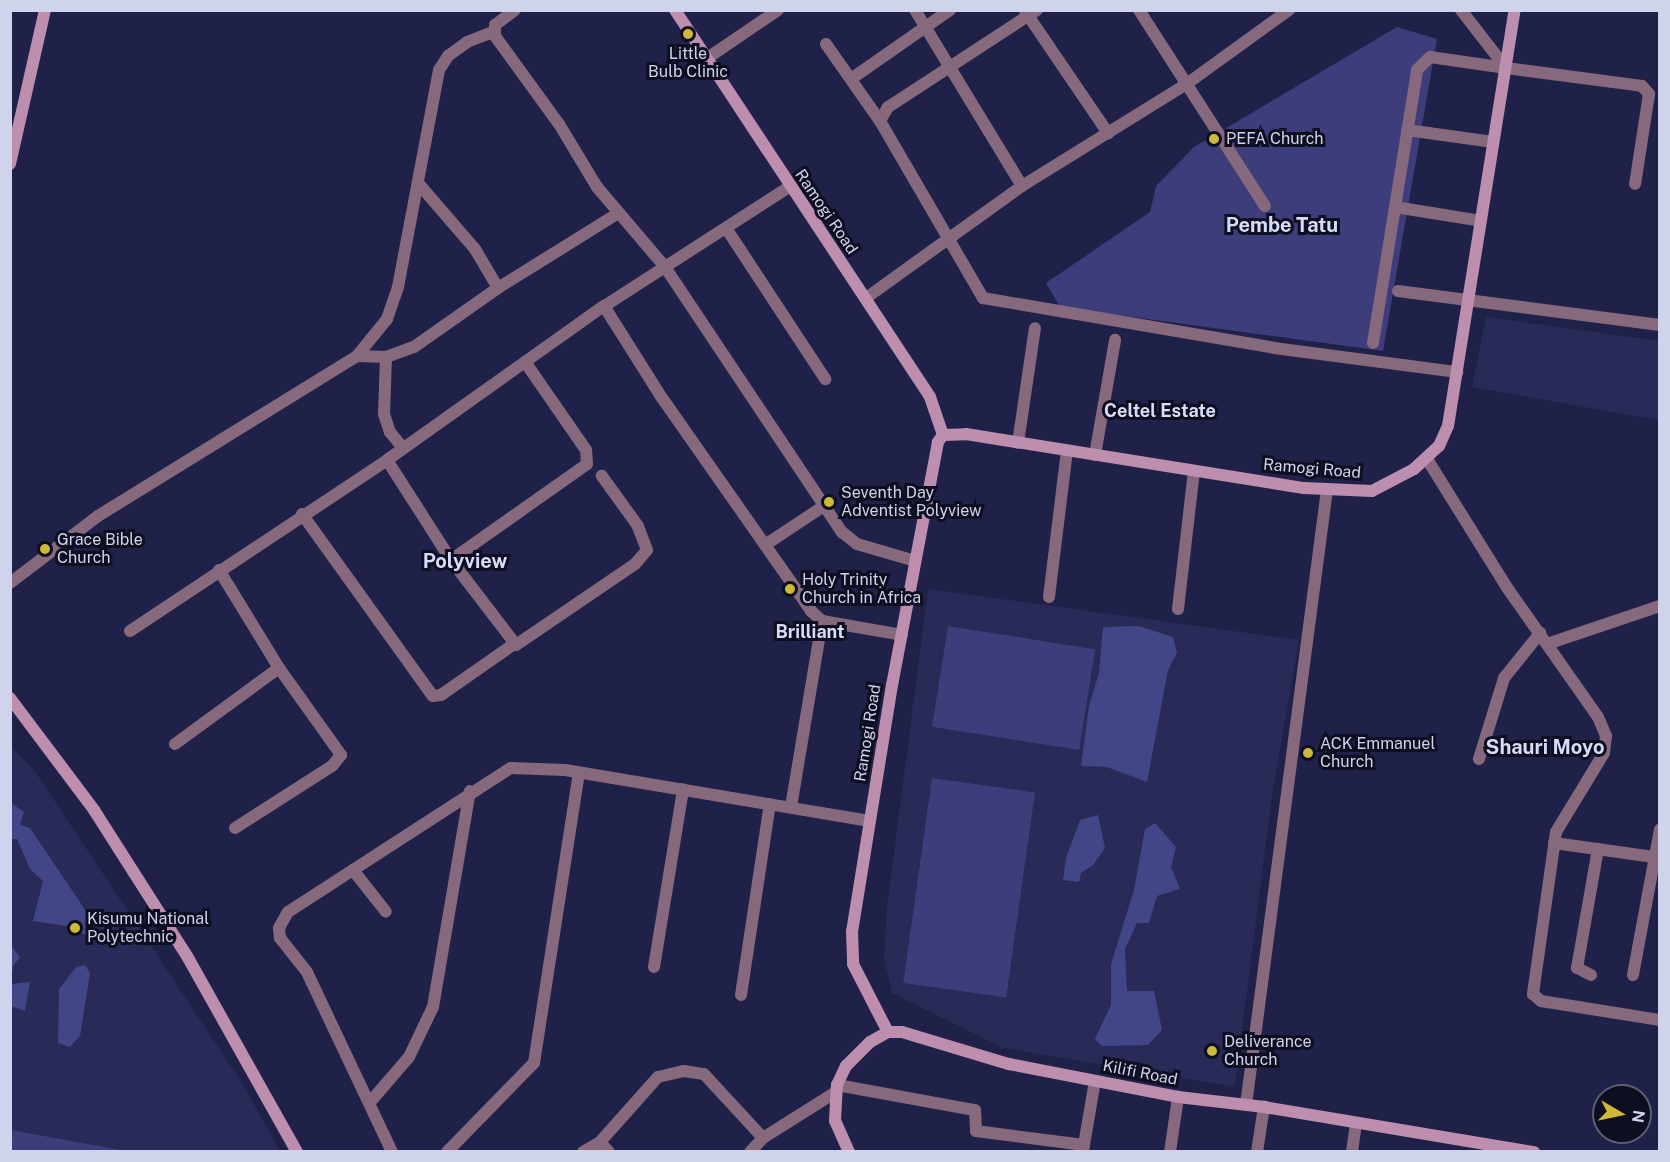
<!DOCTYPE html>
<style>
body{margin:0}
#map{position:relative;width:1670px;height:1162px;overflow:hidden;background:#202148;font-family:"Public Sans",sans-serif}
div>[style]{position:absolute}
.built>*{inset:0;background:#292a57}
.green>*{inset:0;background:#3c3d7a;transform-origin:0 0}
.forest>*{inset:0;background:#434686}
.street>*{height:12px;margin:-6px;padding:0 6px;transform-origin:6px;border-radius:6px;background:#86697c}
.secondary>*{height:12px;margin:-6px;padding:0 6px;transform-origin:6px;border-radius:6px;background:#bd8ead}
.dots>*{width:16px;height:16px;translate:-50% -50%;box-sizing:border-box;border:3px solid #0d0e1f;border-radius:50%}
span{translate:-50% -50%;white-space:nowrap;text-align:center;line-height:1.15;-webkit-text-stroke:6px #0d0e1f;paint-order:stroke}
.poi-label{font-size:16px;color:#cfd3ec}
.left{translate:0 -50%;text-align:left}
.street-label{font-size:16px;color:#cfd3ec}
.neighbourhood-label{font-size:18px;color:#d8dcfb;font-weight:700}
.quarter-label{font-size:20px;color:#d8dcfb;font-weight:700}
.frame{position:absolute;inset:0;border:12px solid #cfd3ec;pointer-events:none}
.north{position:absolute;left:1592px;top:1084px;width:60px;height:60px;box-sizing:border-box;background:#0d0e1f;border:2px solid #5b5d71;border-radius:50%;rotate:99deg;font-size:16px;font-weight:700;line-height:24px;text-align:center;color:#cfd3ec}
.north::after{content:'';display:block;margin:auto;width:21px;height:27px;background:#ceb838;clip-path:polygon(50% 0,100% 100%,50% 72%,0 100%)}
</style>
<div id="map">
<div class="built">
<i style="clip-path:polygon(1486px 317px,1659px 341px,1659px 427px,1658px 420px,1472px 387px)"></i>
<i style="clip-path:polygon(928px 589px,1299px 640px,1271px 802px,1235px 1087px,1003px 1048px,892px 993px,884px 957px,887px 908px)"></i>
<i style="clip-path:polygon(10px 746px,34px 770px,244px 1086px,280px 1151px,11px 1151px)"></i>
</div>
<div class="green">
<i style="clip-path:polygon(1397px 27px,1437px 39px,1383px 351px,1060px 307px,1046px 283px,1150px 212px,1156px 186px,1194px 147px)"></i>
<i style="left:948px;top:626px;width:149px;height:102px;rotate:9deg"></i>
<i style="left:932px;top:778px;width:104px;height:207px;rotate:8deg"></i>
<i style="clip-path:polygon(11px 1130px,126px 1151px,11px 1151px)"></i>
</div>
<div class="forest">
<i style="clip-path:polygon(1139px 626px,1173px 637px,1177px 653px,1168px 670px,1147px 782px,1107px 767px,1081px 766px,1089px 706px,1099px 673px,1103px 627px)"></i>
<i style="clip-path:polygon(11px 803px,24px 812px,20px 825px,30px 828px,96px 926px,86px 935px,80px 933px,74px 921px,67px 926px,33px 921px,43px 881px,30px 869px,17px 839px,11px 839px)"></i>
<i style="clip-path:polygon(1098px 815px,1105px 848px,1093px 865px,1081px 873px,1079px 882px,1063px 880px,1066px 858px,1080px 820px)"></i>
<i style="clip-path:polygon(1155px 823px,1176px 847px,1171px 867px,1180px 889px,1157px 896px,1149px 923px,1137px 923px,1125px 949px,1127px 991px,1154px 991px,1162px 1030px,1148px 1045px,1102px 1046px,1095px 1039px,1111px 1005px,1111px 964px,1134px 890px,1145px 829px)"></i>
<i style="clip-path:polygon(11px 946px,20px 957px,13px 966px,11px 984px,30px 982px,25px 1011px,11px 1006px)"></i>
<i style="clip-path:polygon(85px 965px,90px 973px,80px 1036px,70px 1047px,58px 1043px,59px 989px,76px 967px)"></i>
</div>
<div class="street">
<i style="left:515px;top:10px;width:25px;rotate:143deg"></i>
<i style="left:495px;top:25px;width:11px;rotate:90deg"></i>
<i style="left:495px;top:36px;width:109px;rotate:54deg"></i>
<i style="left:559px;top:124px;width:74px;rotate:58.9deg"></i>
<i style="left:597px;top:187px;width:105px;rotate:49.6deg"></i>
<i style="left:665px;top:267px;width:319px;rotate:56.3deg"></i>
<i style="left:842px;top:532px;width:19px;rotate:39deg"></i>
<i style="left:857px;top:544px;width:60px;rotate:16.3deg"></i>
<i style="left:915px;top:10px;width:206px;rotate:58.7deg"></i>
<i style="left:1037px;top:10px;width:178px;rotate:146.9deg"></i>
<i style="left:888px;top:107px;width:16px;rotate:120deg"></i>
<i style="left:880px;top:121px;width:205px;rotate:59.8deg"></i>
<i style="left:983px;top:298px;width:295px;rotate:9.7deg"></i>
<i style="left:1274px;top:348px;width:185px;rotate:7.5deg"></i>
<i style="left:1139px;top:10px;width:233px;rotate:57.3deg"></i>
<i style="left:1461px;top:10px;width:73px;rotate:52.2deg"></i>
<i style="left:1506px;top:68px;width:137px;rotate:7.5deg"></i>
<i style="left:1642px;top:86px;width:11px;rotate:49deg"></i>
<i style="left:1649px;top:94px;width:91px;rotate:98.8deg"></i>
<i style="left:1025px;top:11px;width:148px;rotate:55.8deg"></i>
<i style="left:826px;top:44px;width:94px;rotate:55deg"></i>
<i style="left:706px;top:59px;width:87px;rotate:-34.2deg"></i>
<i style="left:851px;top:79px;width:121px;rotate:-34.9deg"></i>
<i style="left:1407px;top:130px;width:87px;rotate:7.9deg"></i>
<i style="left:418px;top:183px;width:87px;rotate:49.2deg"></i>
<i style="left:475px;top:249px;width:45px;rotate:59.5deg"></i>
<i style="left:789px;top:187px;width:220px;rotate:147.2deg"></i>
<i style="left:604px;top:306px;width:105px;rotate:57.8deg"></i>
<i style="left:660px;top:395px;width:264px;rotate:55deg"></i>
<i style="left:811px;top:611px;width:15px;rotate:42deg"></i>
<i style="left:822px;top:621px;width:81px;rotate:9.9deg"></i>
<i style="left:1395px;top:207px;width:87px;rotate:9.2deg"></i>
<i style="left:726px;top:228px;width:181px;rotate:56.7deg"></i>
<i style="left:1398px;top:291px;width:264px;rotate:7.4deg"></i>
<i style="left:866px;top:298px;width:192px;rotate:-35.7deg"></i>
<i style="left:1022px;top:186px;width:195px;rotate:-31.8deg"></i>
<i style="left:1188px;top:83px;width:125px;rotate:-35.9deg"></i>
<i style="left:1373px;top:343px;width:277px;rotate:-80.8deg"></i>
<i style="left:1417px;top:70px;width:18px;rotate:-45deg"></i>
<i style="left:1430px;top:57px;width:77px;rotate:8.2deg"></i>
<i style="left:357px;top:356px;width:29px;rotate:2deg"></i>
<i style="left:386px;top:357px;width:30px;rotate:-20deg"></i>
<i style="left:414px;top:347px;width:103px;rotate:-35.1deg"></i>
<i style="left:498px;top:288px;width:140px;rotate:-31.9deg"></i>
<i style="left:386px;top:357px;width:57px;rotate:92deg"></i>
<i style="left:384px;top:414px;width:19px;rotate:72deg"></i>
<i style="left:390px;top:432px;width:21px;rotate:51deg"></i>
<i style="left:1018px;top:443px;width:116px;rotate:-81.6deg"></i>
<i style="left:1095px;top:455px;width:117px;rotate:-80.1deg"></i>
<i style="left:1427px;top:459px;width:153px;rotate:58.1deg"></i>
<i style="left:1508px;top:589px;width:156px;rotate:54.9deg"></i>
<i style="left:1598px;top:717px;width:21px;rotate:67deg"></i>
<i style="left:1606px;top:736px;width:17px;rotate:97deg"></i>
<i style="left:1604px;top:753px;width:92px;rotate:121.3deg"></i>
<i style="left:1556px;top:832px;width:164px;rotate:98.1deg"></i>
<i style="left:1533px;top:994px;width:11px;rotate:41deg"></i>
<i style="left:1541px;top:1001px;width:121px;rotate:9.1deg"></i>
<i style="left:387px;top:460px;width:119px;rotate:57.4deg"></i>
<i style="left:451px;top:560px;width:107px;rotate:52.6deg"></i>
<i style="left:516px;top:645px;width:144px;rotate:-34.2deg"></i>
<i style="left:635px;top:564px;width:18px;rotate:-49deg"></i>
<i style="left:647px;top:550px;width:26px;rotate:-111deg"></i>
<i style="left:638px;top:526px;width:62px;rotate:-125.8deg"></i>
<i style="left:302px;top:514px;width:224px;rotate:54.3deg"></i>
<i style="left:433px;top:696px;width:8px;rotate:-7deg"></i>
<i style="left:441px;top:695px;width:89px;rotate:-34.9deg"></i>
<i style="left:765px;top:545px;width:71px;rotate:-33.5deg"></i>
<i style="left:451px;top:560px;width:166px;rotate:-35.2deg"></i>
<i style="left:587px;top:464px;width:14px;rotate:-94deg"></i>
<i style="left:586px;top:450px;width:107px;rotate:-124.7deg"></i>
<i style="left:219px;top:570px;width:115px;rotate:58.5deg"></i>
<i style="left:279px;top:668px;width:107px;rotate:54.5deg"></i>
<i style="left:341px;top:755px;width:14px;rotate:129deg"></i>
<i style="left:332px;top:766px;width:115px;rotate:147.4deg"></i>
<i style="left:10px;top:583px;width:111px;rotate:-37.3deg"></i>
<i style="left:98px;top:516px;width:304px;rotate:-31.7deg"></i>
<i style="left:357px;top:356px;width:48px;rotate:-51deg"></i>
<i style="left:387px;top:319px;width:34px;rotate:-71deg"></i>
<i style="left:398px;top:287px;width:221px;rotate:-79.3deg"></i>
<i style="left:439px;top:70px;width:17px;rotate:-57deg"></i>
<i style="left:448px;top:56px;width:24px;rotate:-36deg"></i>
<i style="left:467px;top:42px;width:28px;rotate:-21deg"></i>
<i style="left:1049px;top:597px;width:147px;rotate:-83deg"></i>
<i style="left:1178px;top:609px;width:139px;rotate:-83.4deg"></i>
<i style="left:130px;top:631px;width:309px;rotate:-33.6deg"></i>
<i style="left:387px;top:460px;width:266px;rotate:-35.4deg"></i>
<i style="left:1547px;top:644px;width:119px;rotate:-18.6deg"></i>
<i style="left:175px;top:744px;width:129px;rotate:-36.2deg"></i>
<i style="left:1479px;top:759px;width:85px;rotate:-72.8deg"></i>
<i style="left:1504px;top:678px;width:58px;rotate:-51.3deg"></i>
<i style="left:791px;top:807px;width:189px;rotate:-80.5deg"></i>
<i style="left:1554px;top:843px;width:101px;rotate:8deg"></i>
<i style="left:353px;top:870px;width:53px;rotate:51.8deg"></i>
<i style="left:654px;top:967px;width:180px;rotate:-80.7deg"></i>
<i style="left:1591px;top:975px;width:16px;rotate:-153deg"></i>
<i style="left:1577px;top:968px;width:121px;rotate:-80deg"></i>
<i style="left:1633px;top:975px;width:148px;rotate:-79.5deg"></i>
<i style="left:741px;top:995px;width:193px;rotate:-81.4deg"></i>
<i style="left:837px;top:1085px;width:140px;rotate:10.3deg"></i>
<i style="left:975px;top:1110px;width:21px;rotate:87deg"></i>
<i style="left:976px;top:1131px;width:109px;rotate:7.4deg"></i>
<i style="left:371px;top:1101px;width:58px;rotate:-49.2deg"></i>
<i style="left:409px;top:1057px;width:55px;rotate:-64.4deg"></i>
<i style="left:433px;top:1007px;width:219px;rotate:-80.3deg"></i>
<i style="left:1246px;top:1105px;width:620px;rotate:-82.5deg"></i>
<i style="left:600px;top:1142px;width:13px;rotate:48deg"></i>
<i style="left:1083px;top:1151px;width:71px;rotate:-80.3deg"></i>
<i style="left:392px;top:1152px;width:199px;rotate:-115.3deg"></i>
<i style="left:307px;top:972px;width:43px;rotate:-128.5deg"></i>
<i style="left:280px;top:938px;width:10px;rotate:-96deg"></i>
<i style="left:279px;top:928px;width:18px;rotate:-61deg"></i>
<i style="left:288px;top:912px;width:265px;rotate:-32.9deg"></i>
<i style="left:511px;top:768px;width:54px;rotate:2.1deg"></i>
<i style="left:565px;top:770px;width:309px;rotate:9.5deg"></i>
<i style="left:447px;top:1152px;width:124px;rotate:-45.7deg"></i>
<i style="left:534px;top:1063px;width:294px;rotate:-81.2deg"></i>
<i style="left:583px;top:1152px;width:20px;rotate:-30deg"></i>
<i style="left:600px;top:1142px;width:87px;rotate:-48.3deg"></i>
<i style="left:658px;top:1077px;width:27px;rotate:-13deg"></i>
<i style="left:684px;top:1071px;width:20px;rotate:9deg"></i>
<i style="left:704px;top:1074px;width:87px;rotate:47.3deg"></i>
<i style="left:750px;top:1152px;width:19px;rotate:-47deg"></i>
<i style="left:763px;top:1138px;width:86px;rotate:-32.2deg"></i>
<i style="left:1170px;top:1152px;width:56px;rotate:-81.7deg"></i>
<i style="left:1257px;top:1152px;width:46px;rotate:-81.2deg"></i>
<i style="left:1352px;top:1152px;width:29px;rotate:-82deg"></i>
</div>
<div class="secondary">
<i style="left:675px;top:10px;width:463px;rotate:56.6deg"></i>
<i style="left:930px;top:397px;width:40px;rotate:71.1deg"></i>
<i style="left:943px;top:435px;width:9px;rotate:126deg"></i>
<i style="left:938px;top:442px;width:247px;rotate:100.7deg"></i>
<i style="left:892px;top:685px;width:249px;rotate:99.2deg"></i>
<i style="left:852px;top:931px;width:33px;rotate:88deg"></i>
<i style="left:853px;top:964px;width:76px;rotate:62.8deg"></i>
<i style="left:10px;top:164px;width:158px;rotate:-77.2deg"></i>
<i style="left:943px;top:435px;width:23px;rotate:-2deg"></i>
<i style="left:966px;top:434px;width:342px;rotate:9.1deg"></i>
<i style="left:1304px;top:488px;width:68px;rotate:2.5deg"></i>
<i style="left:1372px;top:491px;width:47px;rotate:-27.6deg"></i>
<i style="left:1414px;top:469px;width:34px;rotate:-43deg"></i>
<i style="left:1439px;top:446px;width:22px;rotate:-66deg"></i>
<i style="left:1448px;top:426px;width:421px;rotate:-80.9deg"></i>
<i style="left:10px;top:698px;width:140px;rotate:53.1deg"></i>
<i style="left:94px;top:810px;width:173px;rotate:57.5deg"></i>
<i style="left:187px;top:956px;width:225px;rotate:60.7deg"></i>
<i style="left:849px;top:1152px;width:34px;rotate:-114deg"></i>
<i style="left:835px;top:1121px;width:36px;rotate:-87deg"></i>
<i style="left:837px;top:1085px;width:21px;rotate:-65deg"></i>
<i style="left:846px;top:1066px;width:34px;rotate:-45deg"></i>
<i style="left:870px;top:1042px;width:21px;rotate:-29deg"></i>
<i style="left:888px;top:1032px;width:14px"></i>
<i style="left:902px;top:1032px;width:112px;rotate:16.7deg"></i>
<i style="left:1009px;top:1064px;width:172px;rotate:11deg"></i>
<i style="left:1178px;top:1097px;width:87px;rotate:6.6deg"></i>
<i style="left:1264px;top:1107px;width:274px;rotate:9.5deg"></i>
</div>
<div class="dots">
<i style="left:688px;top:34px;background:#ceb838"></i>
<i style="left:1214px;top:139px;background:#ceb838"></i>
<i style="left:829px;top:502px;background:#ceb838"></i>
<i style="left:45px;top:549px;background:#ceb838"></i>
<i style="left:790px;top:589px;background:#ceb838"></i>
<i style="left:1308px;top:753px;background:#ceb838"></i>
<i style="left:75px;top:928px;background:#ceb838"></i>
<i style="left:1212px;top:1051px;background:#ceb838"></i>
</div>
<div class="poi-label">
<span style="left:688px;top:63px">Little<br>Bulb Clinic</span>
<span class="left" style="left:1226px;top:139px">PEFA Church</span>
<span class="left" style="left:841px;top:502px">Seventh Day<br>Adventist Polyview</span>
<span class="left" style="left:57px;top:549px">Grace Bible<br>Church</span>
<span class="left" style="left:802px;top:589px">Holy Trinity<br>Church in Africa</span>
<span class="left" style="left:1320px;top:753px">ACK Emmanuel<br>Church</span>
<span class="left" style="left:87px;top:928px">Kisumu National<br>Polytechnic</span>
<span class="left" style="left:1224px;top:1051px">Deliverance<br>Church</span>
</div>
<div class="street-label">
<span style="left:826px;top:212px;rotate:56deg">Ramogi Road</span>
<span style="left:1312px;top:469px;rotate:5deg">Ramogi Road</span>
<span style="left:868px;top:733px;rotate:-81deg">Ramogi Road</span>
<span style="left:1140px;top:1073px;rotate:11deg">Kilifi Road</span>
</div>
<div class="neighbourhood-label">
<span style="left:1160px;top:411px">Celtel Estate</span>
<span style="left:810px;top:632px">Brilliant</span>
</div>
<div class="quarter-label">
<span style="left:1282px;top:225px">Pembe Tatu</span>
<span style="left:465px;top:561px">Polyview</span>
<span style="left:1545px;top:747px">Shauri Moyo</span>
</div>
<div class="frame"></div>
<div class="north">N</div>
</div>
